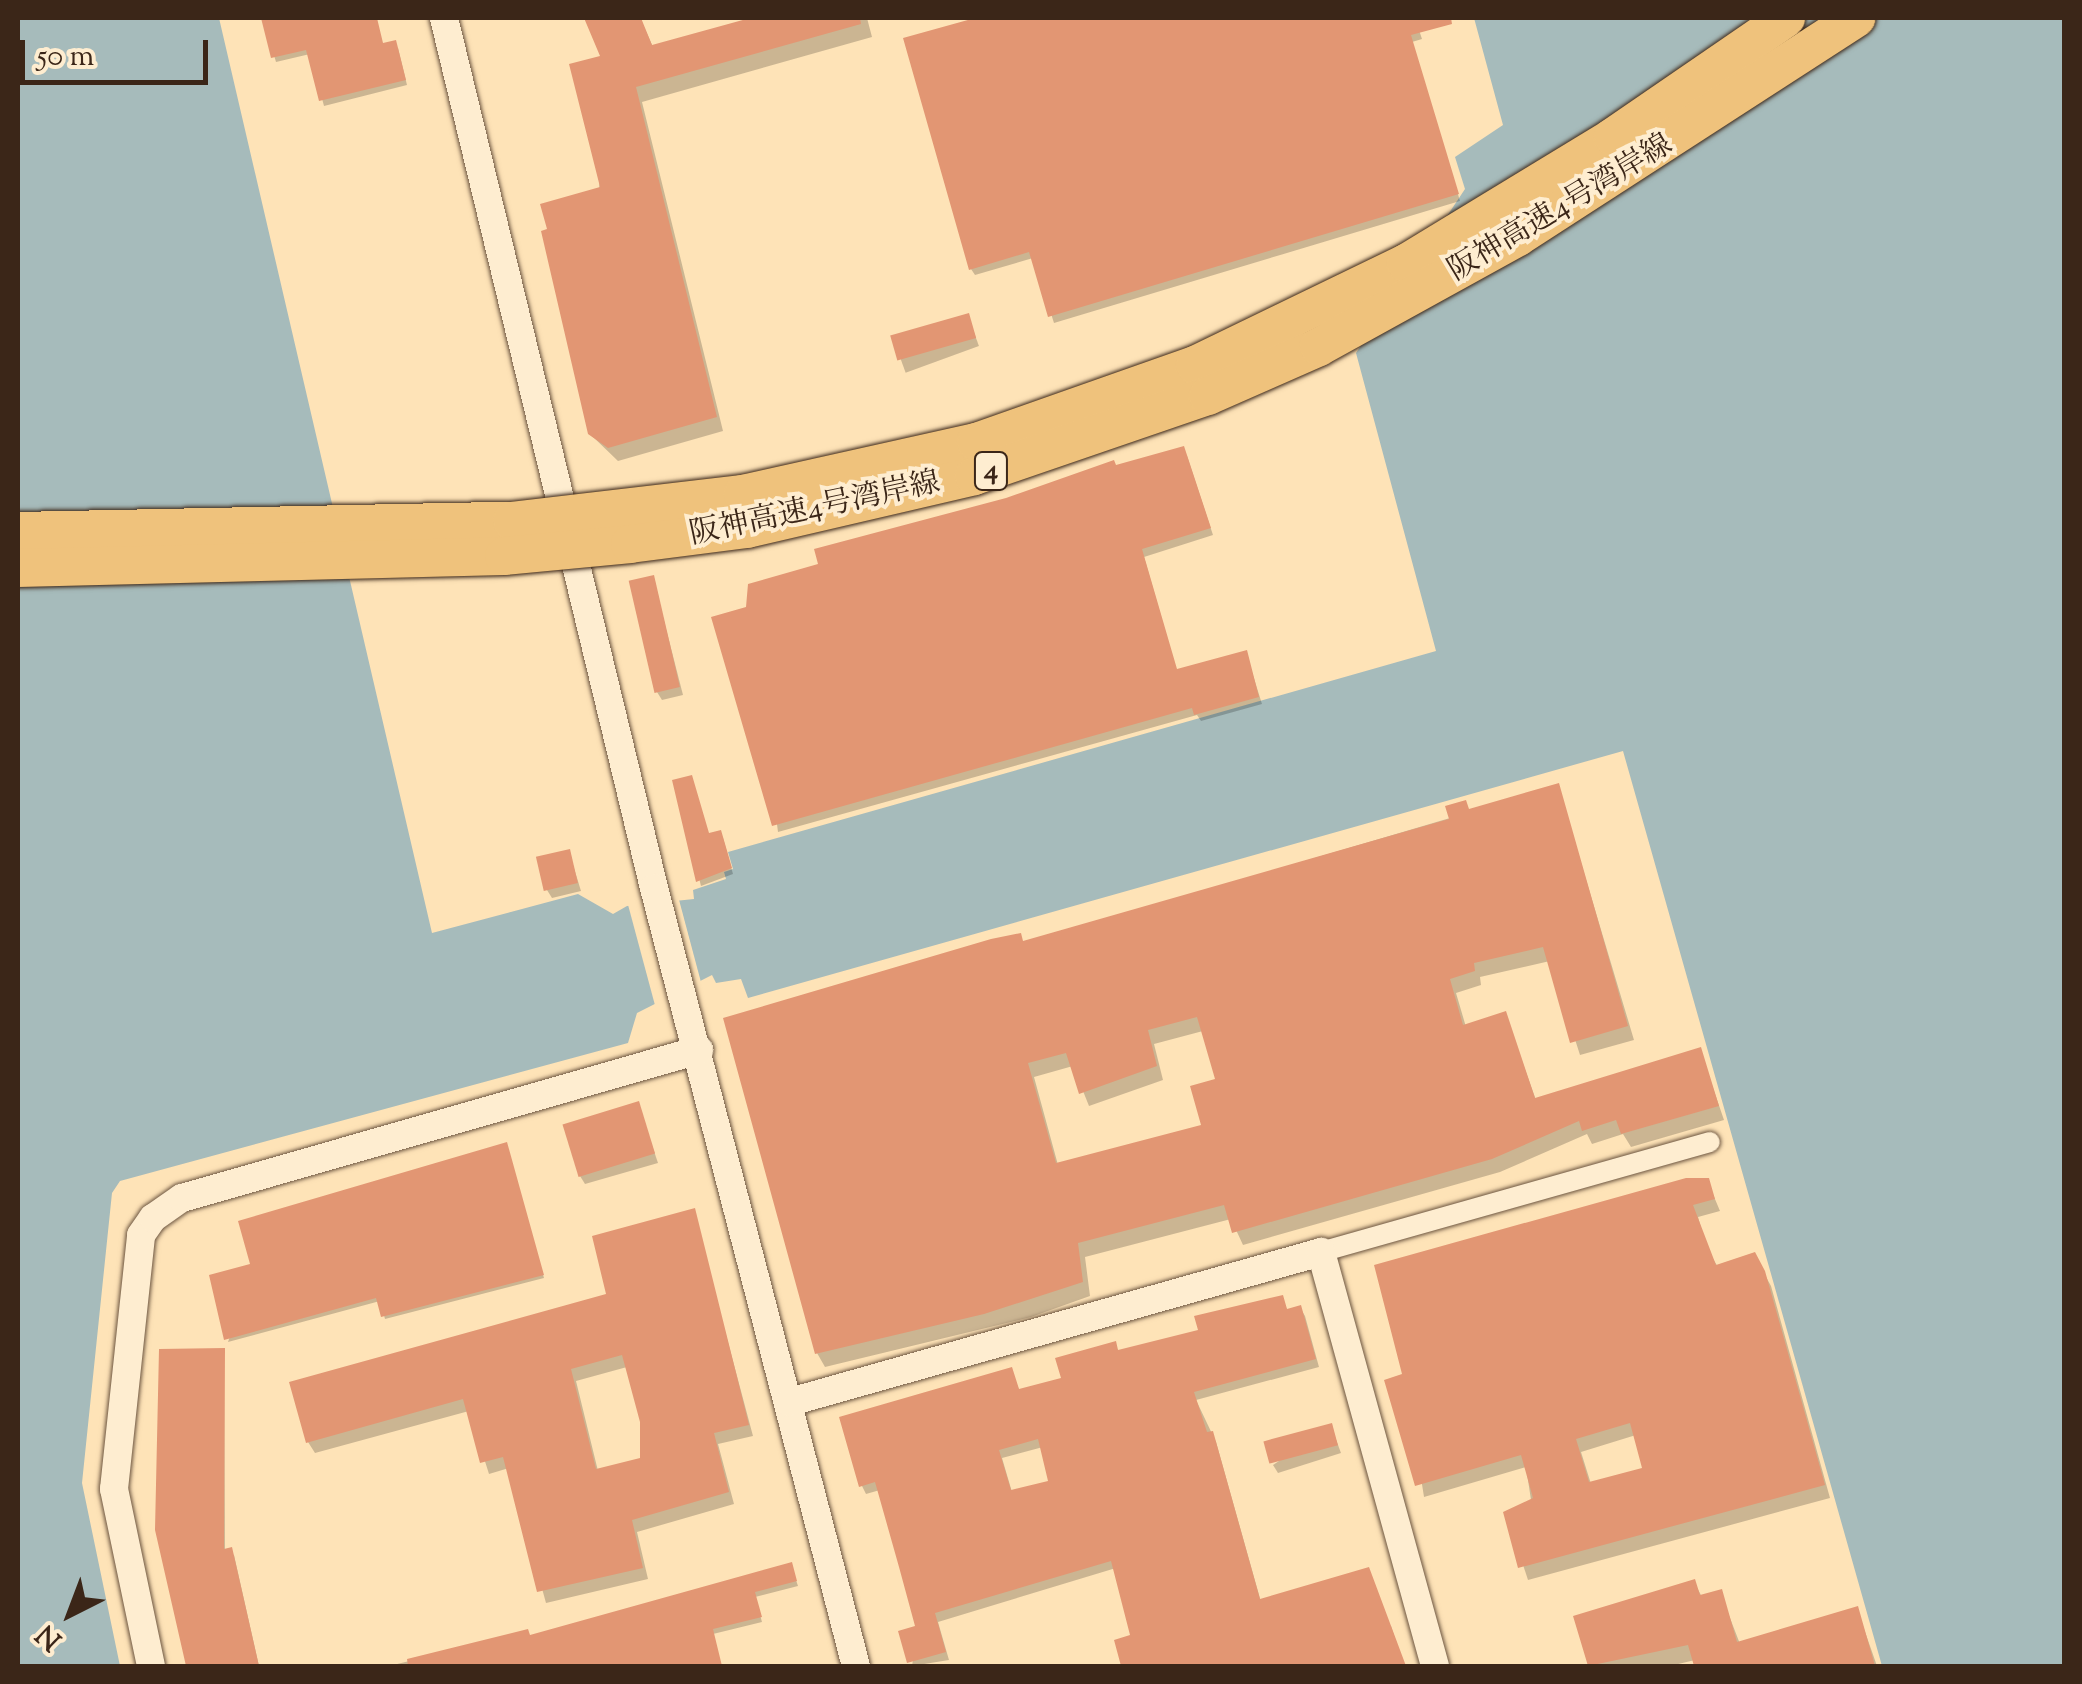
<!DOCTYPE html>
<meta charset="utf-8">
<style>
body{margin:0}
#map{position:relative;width:2082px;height:1684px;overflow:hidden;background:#fee3b7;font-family:"Sorts Mill Goudy","Noto Serif JP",serif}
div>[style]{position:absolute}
.water>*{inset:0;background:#a6bbbb}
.pier>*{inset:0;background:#fee3b7}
.shadow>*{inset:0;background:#0003;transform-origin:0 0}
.building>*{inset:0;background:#e29673;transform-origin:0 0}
.roads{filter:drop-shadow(0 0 2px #6c5540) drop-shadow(0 0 2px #6c5540)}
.street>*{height:20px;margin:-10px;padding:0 10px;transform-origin:10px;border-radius:10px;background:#feedd0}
.secondary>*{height:28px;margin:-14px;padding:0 14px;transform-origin:14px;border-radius:14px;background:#feedd0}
.bridges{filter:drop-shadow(0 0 2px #3b2618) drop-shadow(0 0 2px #3b2618)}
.highway-bridge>*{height:38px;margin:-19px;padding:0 19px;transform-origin:19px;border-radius:19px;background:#efc27c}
span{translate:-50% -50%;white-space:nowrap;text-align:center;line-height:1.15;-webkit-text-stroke:8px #feedd0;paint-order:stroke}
.shield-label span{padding:2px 8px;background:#feedd0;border:2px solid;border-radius:8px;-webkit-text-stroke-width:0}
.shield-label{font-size:28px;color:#3b2618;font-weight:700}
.street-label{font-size:30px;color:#3b2618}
.frame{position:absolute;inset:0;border:20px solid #3b2618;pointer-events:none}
.north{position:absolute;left:20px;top:1564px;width:100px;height:100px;-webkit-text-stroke:8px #feedd0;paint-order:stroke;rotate:222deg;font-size:28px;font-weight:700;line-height:40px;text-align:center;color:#3b2618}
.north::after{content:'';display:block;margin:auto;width:35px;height:45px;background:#3b2618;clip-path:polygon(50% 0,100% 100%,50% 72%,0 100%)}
.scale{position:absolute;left:20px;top:40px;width:188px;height:45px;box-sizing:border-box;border:5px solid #3b2618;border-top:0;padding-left:12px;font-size:30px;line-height:35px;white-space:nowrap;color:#3b2618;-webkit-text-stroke:8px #feedd0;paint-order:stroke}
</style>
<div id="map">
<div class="water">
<i style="clip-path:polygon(18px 18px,219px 18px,432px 933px,578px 894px,613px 914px,627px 906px,694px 899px,693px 890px,726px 879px,724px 872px,733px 869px,728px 852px,1436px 651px,1356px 353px,1465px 189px,1455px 157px,1503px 125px,1474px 18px,2064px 18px,2064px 1666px,1882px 1666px,1623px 751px,748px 998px,741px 979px,716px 983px,712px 975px,637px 1013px,628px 1043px,120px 1181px,112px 1193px,82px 1483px,120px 1666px,18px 1666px)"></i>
</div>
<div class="pier">
<i style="clip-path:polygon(678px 896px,702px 986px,656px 1009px,627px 901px)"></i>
</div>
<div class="shadow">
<i style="clip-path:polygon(263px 18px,376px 18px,383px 46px,398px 48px,407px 85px,324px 106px,310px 54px,276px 62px)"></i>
<i style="clip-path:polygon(587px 18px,640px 18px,653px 47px,757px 18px,867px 18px,872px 37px,642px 102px,723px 431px,618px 461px,590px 434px,604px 58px)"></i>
<i style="clip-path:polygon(987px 18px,1415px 18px,1422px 39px,1412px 42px,1460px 201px,1054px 323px,1033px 258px,975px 275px,971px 269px,906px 40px)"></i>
<i style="left:968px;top:316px;width:32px;height:78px;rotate:70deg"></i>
<i style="clip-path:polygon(1187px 456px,1213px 535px,1144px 557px,1177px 672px,1246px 653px,1262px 704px,1201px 721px,1197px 715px,778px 832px,749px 609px,1116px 468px)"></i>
<i style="clip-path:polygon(653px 578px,683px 695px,662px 700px,657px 692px)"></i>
<i style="clip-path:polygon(675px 782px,709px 836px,723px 838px,733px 874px,701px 886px)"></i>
<i style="clip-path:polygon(evenodd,1558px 786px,1634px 1040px,1580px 1055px,1550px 961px,1480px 977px,1481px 985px,1456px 993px,1466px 1027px,1505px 1014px,1536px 1100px,1700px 1050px,1724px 1120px,1631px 1147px,1623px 1134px,1592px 1144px,1587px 1134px,1500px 1172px,1243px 1245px,1231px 1219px,1085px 1257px,1090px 1296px,1031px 1317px,825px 1367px,817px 1353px,1024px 944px,1558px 786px,1203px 1031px,1218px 1081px,1205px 1127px,1058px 1165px,1034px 1077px,1073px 1066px,1089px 1106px,1163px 1080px,1154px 1044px,1203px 1031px)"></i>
<i style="clip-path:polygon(569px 852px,581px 891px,552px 898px,547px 890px)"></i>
<i style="clip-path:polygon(638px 1104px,658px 1163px,585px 1184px,580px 1176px)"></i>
<i style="clip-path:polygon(506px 1145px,544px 1278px,385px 1319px,380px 1301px,228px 1342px,254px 1266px,241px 1222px)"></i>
<i style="clip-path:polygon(evenodd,1707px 1180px,1720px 1211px,1698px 1217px,1707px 1249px,1718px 1267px,1754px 1255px,1771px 1286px,1830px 1498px,1528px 1580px,1506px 1513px,1531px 1500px,1526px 1467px,1424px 1497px,1405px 1376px,1707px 1180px,1636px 1435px,1645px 1469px,1591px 1484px,1581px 1452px,1636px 1435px)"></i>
<i style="clip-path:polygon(evenodd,693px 1211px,753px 1436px,718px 1444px,734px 1504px,637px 1532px,648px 1579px,546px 1603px,509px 1468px,489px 1474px,469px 1411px,315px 1453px,308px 1442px,609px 1296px,693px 1211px,627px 1367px,642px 1421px,643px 1460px,598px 1471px,576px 1381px,627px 1367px)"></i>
<i style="clip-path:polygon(evenodd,1282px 1298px,1288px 1312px,1300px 1308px,1305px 1316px,1319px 1367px,1196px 1400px,1216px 1442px,1261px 1602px,1391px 1626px,1404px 1666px,1124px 1666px,1117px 1642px,1133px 1637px,1116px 1568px,938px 1622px,949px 1660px,912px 1666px,918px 1628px,880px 1490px,866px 1494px,862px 1486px,842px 1419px,1011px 1370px,1020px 1392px,1064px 1380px,1114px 1344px,1120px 1353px,1201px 1332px,1282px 1298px,1043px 1447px,1051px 1483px,1012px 1492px,1002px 1458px,1043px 1447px)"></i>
<i style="clip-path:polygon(224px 1351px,225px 1551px,234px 1555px,259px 1666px,188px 1666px,158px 1529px)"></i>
<i style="clip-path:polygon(1331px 1426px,1341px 1453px,1278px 1473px,1273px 1465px)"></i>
<i style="clip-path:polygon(791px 1565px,798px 1586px,755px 1597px,762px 1622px,713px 1634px,721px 1666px,389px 1666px,527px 1632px,530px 1637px)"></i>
<i style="clip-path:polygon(1694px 1582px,1702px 1597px,1720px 1592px,1740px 1644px,1857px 1609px,1877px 1666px,1697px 1666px,1695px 1660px,1670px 1666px,1591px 1666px,1576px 1617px)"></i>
</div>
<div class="building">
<i style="clip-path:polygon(261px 18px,377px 18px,383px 43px,396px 40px,406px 80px,319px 101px,306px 50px,271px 58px)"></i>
<i style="clip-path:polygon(584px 18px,641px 18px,652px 45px,750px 18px,860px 18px,861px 24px,636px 87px,717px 417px,608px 448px,588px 434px,541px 231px,547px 229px,540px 204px,600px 187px,569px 64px,600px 56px)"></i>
<i style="clip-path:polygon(975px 18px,1451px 18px,1452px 24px,1411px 35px,1459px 194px,1048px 317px,1029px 252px,969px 270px,903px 38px)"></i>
<i style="left:969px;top:313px;width:26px;height:82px;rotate:74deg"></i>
<i style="clip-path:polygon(1184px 446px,1211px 528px,1142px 549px,1177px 669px,1247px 650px,1259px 697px,1194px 715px,1192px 708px,772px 826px,711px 617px,746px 607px,748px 584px,818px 564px,814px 549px,1006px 498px,1114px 460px,1116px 465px)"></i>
<i style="left:654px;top:575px;width:115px;height:26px;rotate:77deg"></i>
<i style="clip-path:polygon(692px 775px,709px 833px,721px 830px,732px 868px,696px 882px,672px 780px)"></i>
<i style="clip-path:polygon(evenodd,1559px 783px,1628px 1026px,1570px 1043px,1543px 947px,1474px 963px,1475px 971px,1450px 979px,1463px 1025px,1506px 1011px,1535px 1098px,1701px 1047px,1719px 1106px,1621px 1134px,1616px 1120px,1582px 1131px,1579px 1121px,1492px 1159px,1232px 1233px,1224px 1205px,1078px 1243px,1083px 1282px,984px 1314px,815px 1354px,723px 1018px,991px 939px,1021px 933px,1023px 941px,1449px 819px,1445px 806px,1466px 800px,1469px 809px,1559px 783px,1197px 1017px,1215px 1079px,1190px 1086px,1201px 1125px,1056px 1163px,1028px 1063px,1066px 1053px,1079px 1094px,1157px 1066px,1148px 1030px,1197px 1017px)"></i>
<i style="left:570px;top:849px;width:35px;height:35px;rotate:77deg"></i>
<i style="left:639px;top:1101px;width:55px;height:80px;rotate:73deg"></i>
<i style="clip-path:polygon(507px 1142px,544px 1275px,381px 1317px,376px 1298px,224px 1340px,209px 1275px,250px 1264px,238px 1221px)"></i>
<i style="clip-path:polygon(evenodd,1686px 1178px,1709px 1178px,1715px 1199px,1693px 1205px,1716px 1265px,1755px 1252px,1765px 1271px,1825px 1485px,1518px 1568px,1503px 1512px,1533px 1498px,1521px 1455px,1415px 1486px,1384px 1380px,1402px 1374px,1374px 1265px,1686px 1178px,1630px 1423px,1642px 1468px,1589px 1482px,1576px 1439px,1630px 1423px)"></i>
<i style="clip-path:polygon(evenodd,695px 1208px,749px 1425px,714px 1433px,729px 1492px,632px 1520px,643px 1568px,537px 1592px,503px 1457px,480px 1463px,463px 1399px,306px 1443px,289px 1382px,606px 1294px,592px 1236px,695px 1208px,622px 1355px,640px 1422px,640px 1458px,596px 1469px,571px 1369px,622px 1355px)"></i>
<i style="clip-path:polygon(evenodd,1283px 1295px,1287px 1309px,1301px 1305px,1316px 1359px,1194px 1392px,1207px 1432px,1213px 1431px,1260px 1599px,1369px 1567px,1406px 1666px,1121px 1666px,1114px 1640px,1130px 1635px,1111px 1561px,935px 1613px,946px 1652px,907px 1663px,898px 1631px,915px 1626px,899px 1567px,875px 1482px,859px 1487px,839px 1417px,1012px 1367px,1019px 1389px,1061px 1378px,1055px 1358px,1116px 1341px,1118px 1350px,1198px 1330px,1194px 1316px,1283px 1295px,1038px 1439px,1048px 1481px,1011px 1490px,999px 1450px,1038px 1439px)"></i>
<i style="clip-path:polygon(225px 1348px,224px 1549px,232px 1547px,259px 1666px,186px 1666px,155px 1530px,159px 1349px)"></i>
<i style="left:1332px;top:1423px;width:23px;height:71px;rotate:75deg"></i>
<i style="clip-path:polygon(792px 1562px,797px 1581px,755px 1592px,762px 1617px,713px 1629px,722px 1666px,408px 1666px,407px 1659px,528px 1629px,530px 1635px)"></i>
<i style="clip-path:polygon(1695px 1579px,1700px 1595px,1722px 1589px,1737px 1642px,1858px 1606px,1875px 1666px,1694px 1666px,1688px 1645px,1588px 1666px,1573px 1616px)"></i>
</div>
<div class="roads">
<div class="street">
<i style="left:1321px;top:1252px;width:404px;rotate:-15.8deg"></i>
</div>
<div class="secondary">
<i style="left:444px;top:18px;width:895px;rotate:76.43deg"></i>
<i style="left:654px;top:888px;width:804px;rotate:75.45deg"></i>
<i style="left:790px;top:1402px;width:552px;rotate:-15.77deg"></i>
<i style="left:1321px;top:1252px;width:429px;rotate:74.6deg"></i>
<i style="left:151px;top:1666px;width:181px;rotate:-101.8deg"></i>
<i style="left:114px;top:1489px;width:255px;rotate:-83.9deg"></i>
<i style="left:141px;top:1235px;width:21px;rotate:-55deg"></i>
<i style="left:153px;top:1218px;width:35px;rotate:-35deg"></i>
<i style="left:182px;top:1198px;width:538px;rotate:-15.97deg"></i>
</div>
</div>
<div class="bridges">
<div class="highway-bridge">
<i style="left:18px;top:531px;width:494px;rotate:-1.2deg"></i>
<i style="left:512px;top:521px;width:233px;rotate:-6.7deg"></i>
<i style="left:743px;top:494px;width:239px;rotate:-12.6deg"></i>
<i style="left:976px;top:442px;width:232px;rotate:-19.4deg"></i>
<i style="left:1195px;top:365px;width:234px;rotate:-25.8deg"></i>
<i style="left:1406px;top:263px;width:242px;rotate:-31.3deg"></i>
<i style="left:1613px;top:137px;width:210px;rotate:-34.5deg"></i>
<i style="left:18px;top:568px;width:486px;rotate:-1.4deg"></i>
<i style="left:504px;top:556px;width:127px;rotate:-5.4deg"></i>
<i style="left:630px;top:544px;width:118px;rotate:-7.3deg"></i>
<i style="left:747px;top:529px;width:233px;rotate:-13.1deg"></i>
<i style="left:974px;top:476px;width:247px;rotate:-18.9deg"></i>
<i style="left:1208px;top:396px;width:121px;rotate:-23.8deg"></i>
<i style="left:1319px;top:347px;width:227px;rotate:-28.9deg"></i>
<i style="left:1518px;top:237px;width:403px;rotate:-32.9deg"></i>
</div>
</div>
<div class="shield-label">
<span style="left:991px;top:471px">4</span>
</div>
<div class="street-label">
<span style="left:1561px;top:209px;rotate:-31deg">阪神高速4号湾岸線</span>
<span style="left:815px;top:510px;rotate:-12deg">阪神高速4号湾岸線</span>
</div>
<div class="frame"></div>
<div class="north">N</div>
<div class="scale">50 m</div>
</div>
